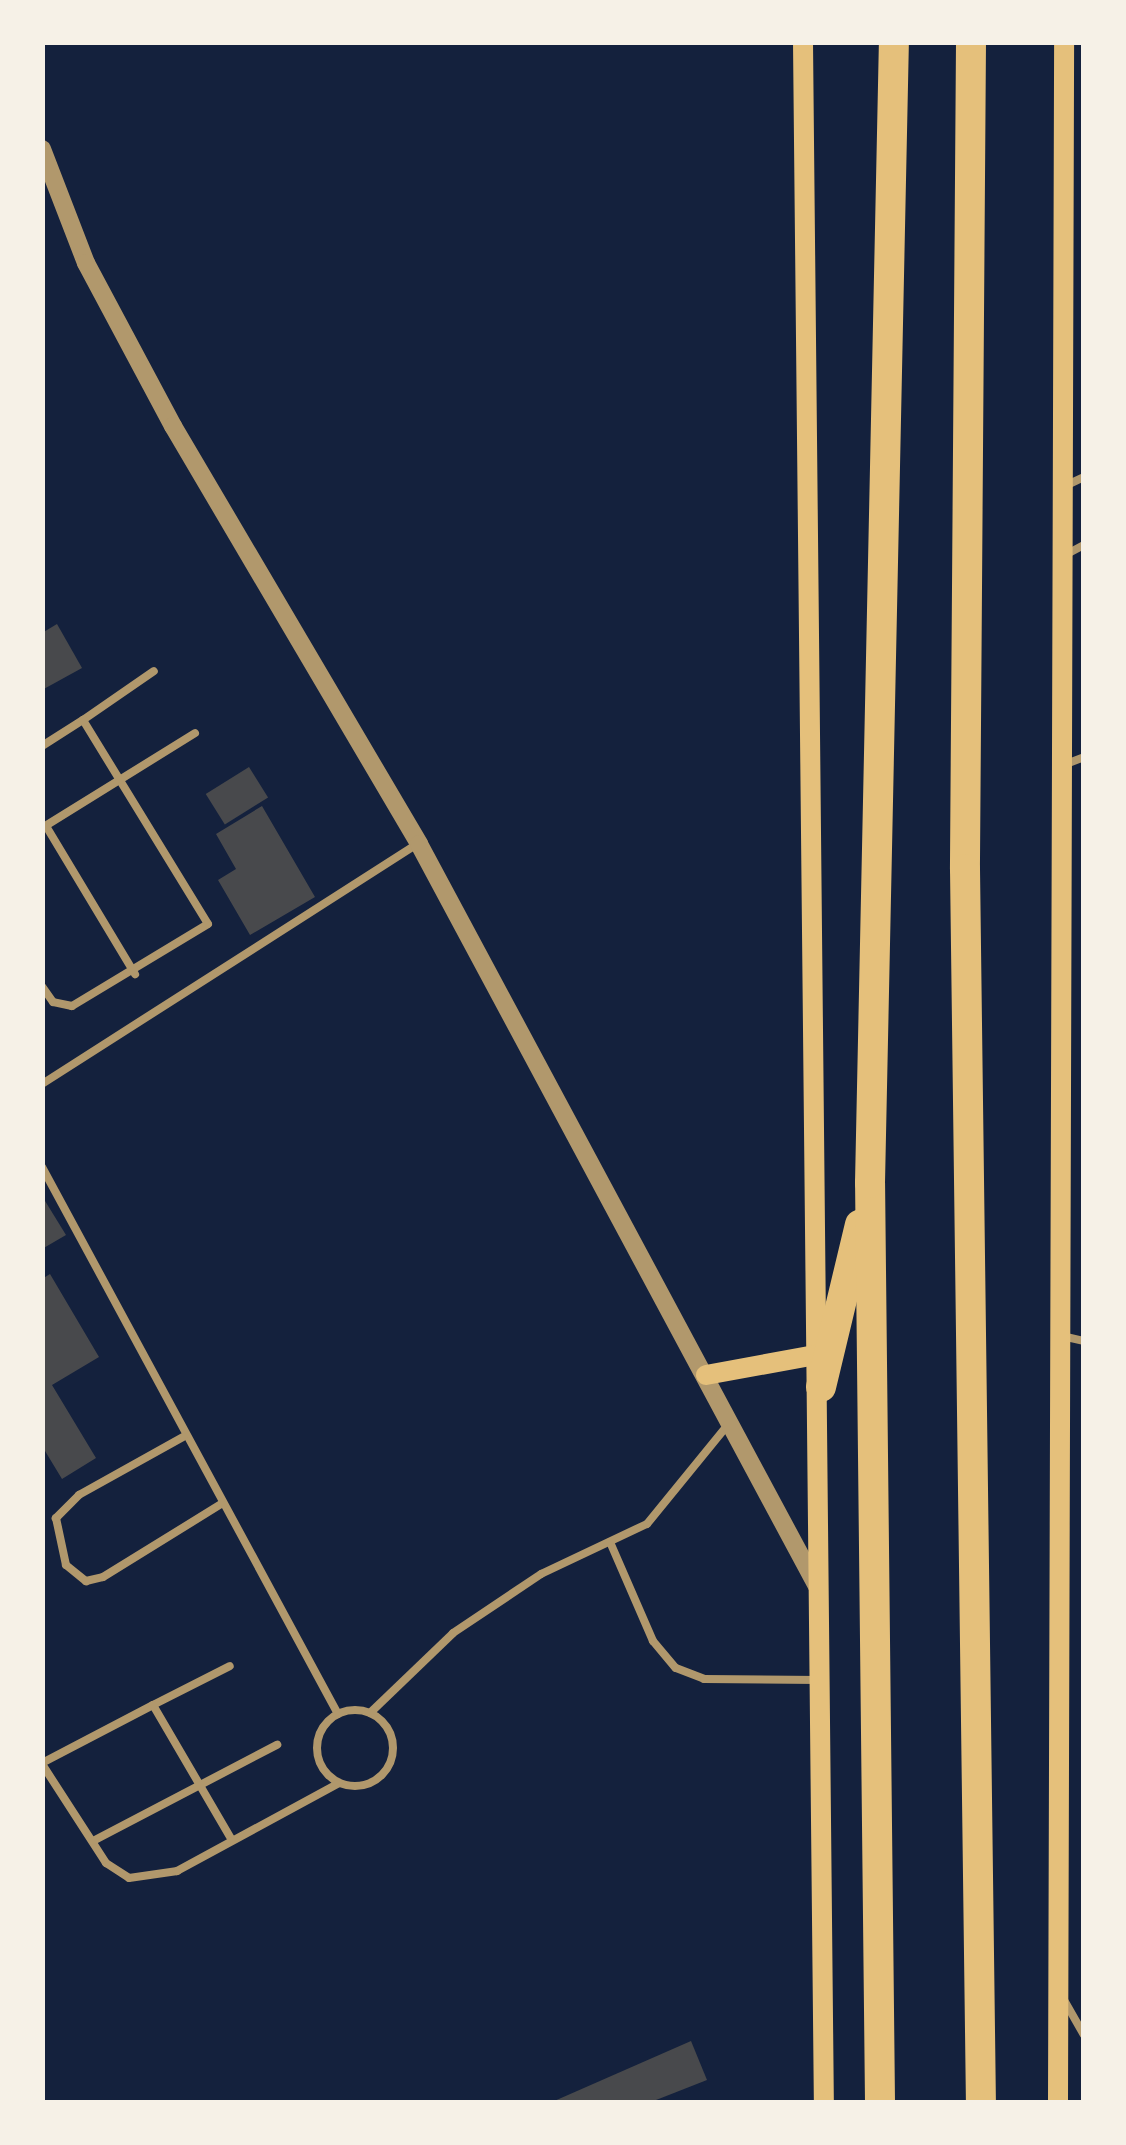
<!DOCTYPE html>
<style>
body{margin:0}
#map{position:relative;width:1126px;height:2145px;overflow:hidden;background:#14213d;font-family:Barlow,sans-serif}
div>[style]{position:absolute}
.building>*{inset:0;background:#48494c;transform-origin:0 0}
.service>*{height:8px;margin:-4px;padding:0 4px;transform-origin:4px;border-radius:4px;background:#b1986c}
.service>.ring{margin:-4px;padding:0;box-sizing:content-box;background:none;border:8px solid #b1986c;border-radius:50%}
.tertiary>*{height:18px;margin:-9px;padding:0 9px;transform-origin:9px;border-radius:9px;background:#b1986c}
.secondary>*{height:20px;margin:-10px;padding:0 10px;transform-origin:10px;border-radius:10px;background:#e5c07b}
.motorway>*{height:30px;margin:-15px;padding:0 15px;transform-origin:15px;border-radius:15px;background:#e5c07b}
span{translate:-50% -50%;white-space:nowrap;text-align:center;line-height:1.15;-webkit-text-stroke:9px #f6f1e7;paint-order:stroke}
.frame{position:absolute;inset:0;border:45px solid #f6f1e7;pointer-events:none}
</style>
<div id="map">
<div class="building">
<i style="clip-path:polygon(57px 624px,82px 668px,42px 690px,42px 633px)"></i>
<i style="left:249px;top:767px;width:36px;height:51px;rotate:58deg"></i>
<i style="clip-path:polygon(262px 806px,315px 897px,250px 935px,218px 880px,236px 869px,216px 834px)"></i>
<i style="clip-path:polygon(42px 1196px,66px 1235px,42px 1249px)"></i>
<i style="clip-path:polygon(50px 1274px,99px 1357px,52px 1385px,96px 1458px,62px 1479px,42px 1446px,42px 1279px)"></i>
<i style="clip-path:polygon(691px 2041px,707px 2080px,651px 2102px,552px 2102px)"></i>
</div>
<div class="service">
<i style="left:1067px;top:485px;width:19px;rotate:-25deg"></i>
<i style="left:1067px;top:554px;width:19px;rotate:-28deg"></i>
<i style="left:83px;top:720px;width:86px;rotate:-34.6deg"></i>
<i style="left:42px;top:746px;width:49px;rotate:-32.4deg"></i>
<i style="left:83px;top:720px;width:239px;rotate:58.5deg"></i>
<i style="left:208px;top:924px;width:159px;rotate:148.9deg"></i>
<i style="left:72px;top:1006px;width:19px;rotate:-168deg"></i>
<i style="left:53px;top:1002px;width:19px;rotate:-125deg"></i>
<i style="left:1066px;top:764px;width:19px;rotate:-21deg"></i>
<i style="left:46px;top:826px;width:173px;rotate:59deg"></i>
<i style="left:42px;top:828px;width:180px;rotate:-31.8deg"></i>
<i style="left:42px;top:1084px;width:446px;rotate:-32.6deg"></i>
<i style="left:42px;top:1167px;width:622px;rotate:61.58deg"></i>
<i style="left:1062px;top:1336px;width:23px;rotate:13deg"></i>
<i style="left:183px;top:1437px;width:119px;rotate:150.9deg"></i>
<i style="left:79px;top:1495px;width:33px;rotate:135deg"></i>
<i style="left:56px;top:1518px;width:48px;rotate:78deg"></i>
<i style="left:66px;top:1565px;width:26px;rotate:39deg"></i>
<i style="left:86px;top:1581px;width:17px;rotate:-13deg"></i>
<i style="left:103px;top:1577px;width:139px;rotate:-31.7deg"></i>
<i style="left:610px;top:1542px;width:108px;rotate:66.5deg"></i>
<i style="left:653px;top:1641px;width:35px;rotate:50deg"></i>
<i style="left:676px;top:1668px;width:30px;rotate:21deg"></i>
<i style="left:704px;top:1679px;width:115px;rotate:0.5deg"></i>
<i style="left:153px;top:1705px;width:86px;rotate:-26.9deg"></i>
<i class="ring" style="left:317px;top:1710px;width:68px;height:68px"></i>
<i style="left:370px;top:1713px;width:115px;rotate:-43.9deg"></i>
<i style="left:453px;top:1633px;width:106px;rotate:-33.8deg"></i>
<i style="left:541px;top:1574px;width:117px;rotate:-25.3deg"></i>
<i style="left:647px;top:1524px;width:127px;rotate:-50.8deg"></i>
<i style="left:42px;top:1763px;width:125px;rotate:-27.6deg"></i>
<i style="left:153px;top:1705px;width:156px;rotate:59.7deg"></i>
<i style="left:42px;top:1764px;width:118px;rotate:57.1deg"></i>
<i style="left:106px;top:1863px;width:27px;rotate:33deg"></i>
<i style="left:129px;top:1878px;width:49px;rotate:-8.3deg"></i>
<i style="left:177px;top:1871px;width:184px;rotate:-28.5deg"></i>
<i style="left:93px;top:1841px;width:208px;rotate:-27.6deg"></i>
<i style="left:1064px;top:2000px;width:40px;rotate:60.3deg"></i>
</div>
<div class="tertiary">
<i style="left:42px;top:149px;width:122px;rotate:68.9deg"></i>
<i style="left:86px;top:263px;width:185px;rotate:61.9deg"></i>
<i style="left:173px;top:426px;width:485px;rotate:59.5deg"></i>
<i style="left:419px;top:844px;width:844px;rotate:61.8deg"></i>
</div>
<div class="secondary">
<i style="left:803px;top:42px;width:2060px;rotate:89.42deg"></i>
<i style="left:706px;top:1375px;width:116px;rotate:-10.4deg"></i>
<i style="left:1058px;top:2102px;width:2060px;rotate:-89.83deg"></i>
</div>
<div class="motorway">
<i style="left:971px;top:42px;width:827px;rotate:90.42deg"></i>
<i style="left:965px;top:869px;width:1233px;rotate:89.26deg"></i>
<i style="left:821px;top:1387px;width:167px;rotate:-76.5deg"></i>
<i style="left:880px;top:2102px;width:919px;rotate:-90.62deg"></i>
<i style="left:870px;top:1183px;width:1141px;rotate:-88.8deg"></i>
</div>
<div class="frame"></div>
</div>
